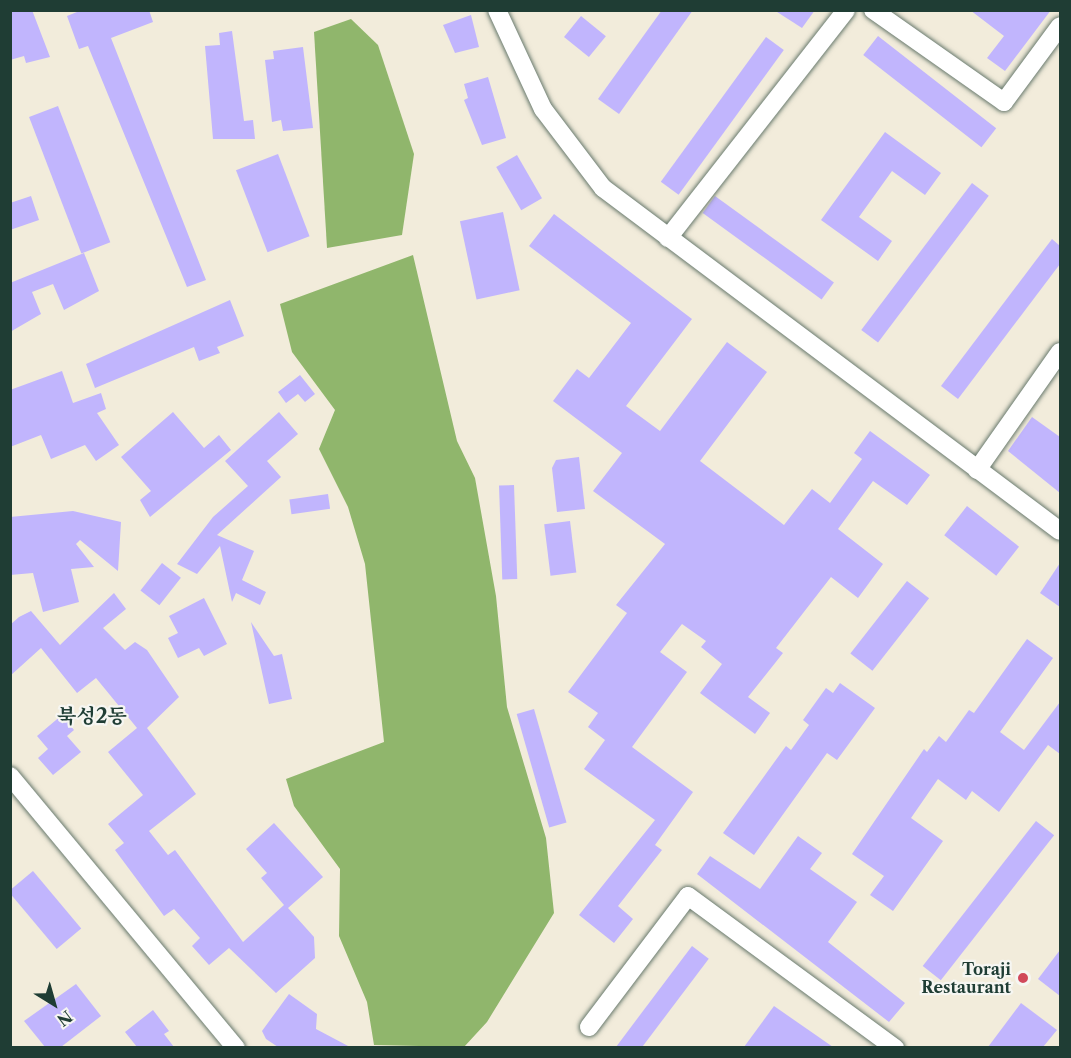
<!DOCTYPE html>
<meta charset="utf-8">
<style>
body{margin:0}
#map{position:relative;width:1071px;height:1058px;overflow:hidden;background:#f2ecdb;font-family:"Libre Caslon Text","Noto Serif KR",serif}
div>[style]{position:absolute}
.forest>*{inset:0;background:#90b66c}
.building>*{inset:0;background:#c1b5fd;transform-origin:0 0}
.roads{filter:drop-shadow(0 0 2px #697a6e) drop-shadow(0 0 2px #697a6e)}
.minor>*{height:18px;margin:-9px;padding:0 9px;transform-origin:9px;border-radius:9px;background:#fff}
.dots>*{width:16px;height:16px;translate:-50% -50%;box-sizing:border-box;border:3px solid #f6f6f2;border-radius:50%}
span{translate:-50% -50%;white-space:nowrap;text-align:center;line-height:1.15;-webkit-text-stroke:4.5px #f6f6f2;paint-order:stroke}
.poi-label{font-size:16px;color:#1f3d34;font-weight:700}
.right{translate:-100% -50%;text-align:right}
.quarter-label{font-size:20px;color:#1f3d34;font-weight:700}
.frame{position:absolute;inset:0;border:12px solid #1f3d34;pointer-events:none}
.north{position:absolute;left:24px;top:974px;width:60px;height:60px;-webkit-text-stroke:4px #f6f6f2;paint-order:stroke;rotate:143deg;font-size:16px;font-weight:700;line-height:24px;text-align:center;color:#1f3d34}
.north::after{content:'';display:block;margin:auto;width:21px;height:27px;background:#1f3d34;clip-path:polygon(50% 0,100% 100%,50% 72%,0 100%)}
</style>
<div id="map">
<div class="forest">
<i style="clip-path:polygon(351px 19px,378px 45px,414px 154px,402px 235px,327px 248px,314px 32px)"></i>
<i style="clip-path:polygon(413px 255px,457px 441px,475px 478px,496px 596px,507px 707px,546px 838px,554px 913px,487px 1022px,464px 1047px,374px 1045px,367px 1002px,339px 936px,340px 869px,294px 806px,286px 779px,384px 742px,365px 564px,348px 507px,319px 449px,335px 410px,292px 352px,280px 304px)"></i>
</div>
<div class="building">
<i style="clip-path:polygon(10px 10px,32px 10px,50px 57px,26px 63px,24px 56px,10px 60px)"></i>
<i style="clip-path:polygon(82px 10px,149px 10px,153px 22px,111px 38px,206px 280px,187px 287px,88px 46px,79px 49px,67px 16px)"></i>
<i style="clip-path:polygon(662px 10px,693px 10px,619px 114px,598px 99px)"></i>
<i style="clip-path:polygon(774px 10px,815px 10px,802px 28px)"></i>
<i style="clip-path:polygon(970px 10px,1051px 10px,1005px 71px,987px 58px,1004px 36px)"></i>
<i style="clip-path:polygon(471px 15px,479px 47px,455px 53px,443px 25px)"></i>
<i style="left:581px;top:16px;width:32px;height:27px;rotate:39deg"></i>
<i style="clip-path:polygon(232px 31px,244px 121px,253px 120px,255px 139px,213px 139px,205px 46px,220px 45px,219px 33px)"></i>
<i style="left:878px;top:36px;width:150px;height:24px;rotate:38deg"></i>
<i style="left:766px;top:37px;width:22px;height:179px;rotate:36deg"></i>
<i style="clip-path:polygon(303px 47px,313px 128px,283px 131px,281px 120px,272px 122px,265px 60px,274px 59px,273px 51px)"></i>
<i style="clip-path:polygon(488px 77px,506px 138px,482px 145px,464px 100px,468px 98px,464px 84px)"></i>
<i style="left:58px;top:106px;width:146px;height:31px;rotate:69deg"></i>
<i style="clip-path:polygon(885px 132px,941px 173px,925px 195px,892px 171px,859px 217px,892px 241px,878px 261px,821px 220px)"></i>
<i style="left:278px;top:154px;width:88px;height:45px;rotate:69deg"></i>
<i style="left:517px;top:155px;width:50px;height:24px;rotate:60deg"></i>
<i style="left:972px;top:183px;width:21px;height:184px;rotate:37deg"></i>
<i style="clip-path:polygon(31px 196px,39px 220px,10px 230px,10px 203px)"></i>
<i style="left:715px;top:196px;width:147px;height:21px;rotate:36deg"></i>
<i style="left:503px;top:212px;width:80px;height:44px;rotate:78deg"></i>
<i style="clip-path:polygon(554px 214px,692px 319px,626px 406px,660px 431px,727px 342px,767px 372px,700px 461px,784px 525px,812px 489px,830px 503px,862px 459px,854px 453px,870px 431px,930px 475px,907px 505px,873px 481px,838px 529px,883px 564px,858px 598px,831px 577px,776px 648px,783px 653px,748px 697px,770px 713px,755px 734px,700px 693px,722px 664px,701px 647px,706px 641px,682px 624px,660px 652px,687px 672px,632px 747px,693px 792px,655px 845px,662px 850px,618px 906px,633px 919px,614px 943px,579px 915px,655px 820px,584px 769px,605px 740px,588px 727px,598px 713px,568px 692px,627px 613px,616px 605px,665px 544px,593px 491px,622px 453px,553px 401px,577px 369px,589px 378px,631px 323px,529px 246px)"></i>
<i style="clip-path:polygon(1052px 239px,1060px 246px,1060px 264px,958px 399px,941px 386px)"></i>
<i style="clip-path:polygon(84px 253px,99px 291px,64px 310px,53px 284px,32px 292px,41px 314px,10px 332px,10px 283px)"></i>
<i style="clip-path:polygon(230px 300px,244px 336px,217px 347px,220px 353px,199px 361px,194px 347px,95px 388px,86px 364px)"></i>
<i style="clip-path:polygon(62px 371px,73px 403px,101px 393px,106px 409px,97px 413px,119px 445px,96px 461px,85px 445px,51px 459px,41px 435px,10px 447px,10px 390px)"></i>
<i style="clip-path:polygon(300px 375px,315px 394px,305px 402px,298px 394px,286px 403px,278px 392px)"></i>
<i style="clip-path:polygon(173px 412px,204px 448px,219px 435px,231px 450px,150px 517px,140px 500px,151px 491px,121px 457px)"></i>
<i style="clip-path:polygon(279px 412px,298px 434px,267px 461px,281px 477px,217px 535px,254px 551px,242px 580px,266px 592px,260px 605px,236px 593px,232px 602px,220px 546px,197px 574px,177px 564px,213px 517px,248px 486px,225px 461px)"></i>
<i style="clip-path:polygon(1032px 417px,1060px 437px,1060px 493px,1008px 451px)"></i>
<i style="clip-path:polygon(579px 457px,585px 509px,557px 512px,552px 468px,556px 460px)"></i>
<i style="left:514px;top:485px;width:94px;height:15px;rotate:88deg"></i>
<i style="left:328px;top:494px;width:15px;height:39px;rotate:82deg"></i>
<i style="left:967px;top:506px;width:66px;height:37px;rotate:38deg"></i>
<i style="clip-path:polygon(73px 511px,121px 522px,118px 571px,80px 540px,76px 544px,94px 567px,71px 569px,79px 602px,43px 612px,33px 573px,10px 575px,10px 517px)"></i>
<i style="left:570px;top:521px;width:52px;height:26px;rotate:83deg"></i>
<i style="left:162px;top:563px;width:24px;height:35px;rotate:38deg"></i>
<i style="clip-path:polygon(1060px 563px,1060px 607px,1040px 593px)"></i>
<i style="left:907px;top:581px;width:28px;height:92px;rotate:38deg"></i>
<i style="clip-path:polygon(114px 593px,126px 609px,103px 628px,125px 650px,135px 642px,147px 650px,179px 697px,147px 728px,196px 794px,149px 831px,168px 855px,175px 850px,243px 942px,284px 905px,261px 878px,267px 873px,246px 849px,274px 823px,323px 877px,288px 908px,314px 937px,315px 958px,276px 993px,229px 948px,209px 965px,192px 946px,200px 938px,174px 909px,164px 916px,115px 850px,124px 843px,108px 824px,143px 795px,108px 752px,137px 728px,96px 678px,77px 693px,41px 648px,10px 676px,10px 625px,19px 617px,31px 611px,60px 645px)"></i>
<i style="clip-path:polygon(204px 598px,227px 644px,204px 656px,199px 648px,178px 658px,168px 638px,178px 633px,169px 616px)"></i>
<i style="clip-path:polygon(251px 622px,274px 656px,282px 654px,292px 699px,269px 704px)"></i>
<i style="clip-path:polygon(1027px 639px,1053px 658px,1000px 732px,1024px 750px,1060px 702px,1060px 754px,1048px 745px,999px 812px,972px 791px,966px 800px,938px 779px,911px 818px,943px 841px,893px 911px,870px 895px,884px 876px,852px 854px,924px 749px,927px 752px,939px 736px,946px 742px,969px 710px,974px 713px)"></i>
<i style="clip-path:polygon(840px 683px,875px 708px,837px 760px,827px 753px,754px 855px,723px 833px,786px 746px,791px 750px,809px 725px,803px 720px,826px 688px,833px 693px)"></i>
<i style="left:534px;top:709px;width:118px;height:18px;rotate:74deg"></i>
<i style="clip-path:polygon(62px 715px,74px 730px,67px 736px,81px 752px,53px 775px,38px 758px,48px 749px,37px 736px)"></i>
<i style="left:1036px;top:821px;width:23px;height:184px;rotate:38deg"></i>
<i style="clip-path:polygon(798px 836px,822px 853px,810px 869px,857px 902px,828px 942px,905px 1003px,889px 1022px,697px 874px,710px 856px,760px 889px)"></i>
<i style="left:33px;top:871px;width:75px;height:32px;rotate:50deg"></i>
<i style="left:692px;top:946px;width:21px;height:126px;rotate:37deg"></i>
<i style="clip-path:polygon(1060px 950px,1060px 996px,1038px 979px)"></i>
<i style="clip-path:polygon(76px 984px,101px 1016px,61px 1047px,45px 1047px,24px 1021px)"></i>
<i style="clip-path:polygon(289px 994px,317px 1014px,316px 1029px,350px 1047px,278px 1047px,266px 1039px,262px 1031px)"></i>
<i style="clip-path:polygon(1021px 1003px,1057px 1030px,1043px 1047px,988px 1047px)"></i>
<i style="clip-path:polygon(774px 1006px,833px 1047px,744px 1047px)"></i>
<i style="clip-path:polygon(153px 1010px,169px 1031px,164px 1034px,174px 1047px,137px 1047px,125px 1032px)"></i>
</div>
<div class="roads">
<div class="minor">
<i style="left:497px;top:10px;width:109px;rotate:65.1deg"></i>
<i style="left:543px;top:109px;width:99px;rotate:52.8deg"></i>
<i style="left:603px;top:188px;width:571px;rotate:36.89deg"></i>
<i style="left:873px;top:10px;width:160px;rotate:35.1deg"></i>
<i style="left:1004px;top:102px;width:94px;rotate:-53.6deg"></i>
<i style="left:668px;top:238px;width:289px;rotate:-52deg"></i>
<i style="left:977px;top:470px;width:144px;rotate:-54.9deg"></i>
<i style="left:10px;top:776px;width:354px;rotate:50.3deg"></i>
<i style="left:589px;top:1027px;width:164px;rotate:-52.9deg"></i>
<i style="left:688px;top:896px;width:257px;rotate:36.3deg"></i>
</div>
</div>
<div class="dots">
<i style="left:1023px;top:978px;background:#d1495b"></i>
</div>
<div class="poi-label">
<span class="right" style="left:1011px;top:978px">Toraji<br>Restaurant</span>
</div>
<div class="quarter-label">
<span style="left:92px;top:716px">북성2동</span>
</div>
<div class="frame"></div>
<div class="north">N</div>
</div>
